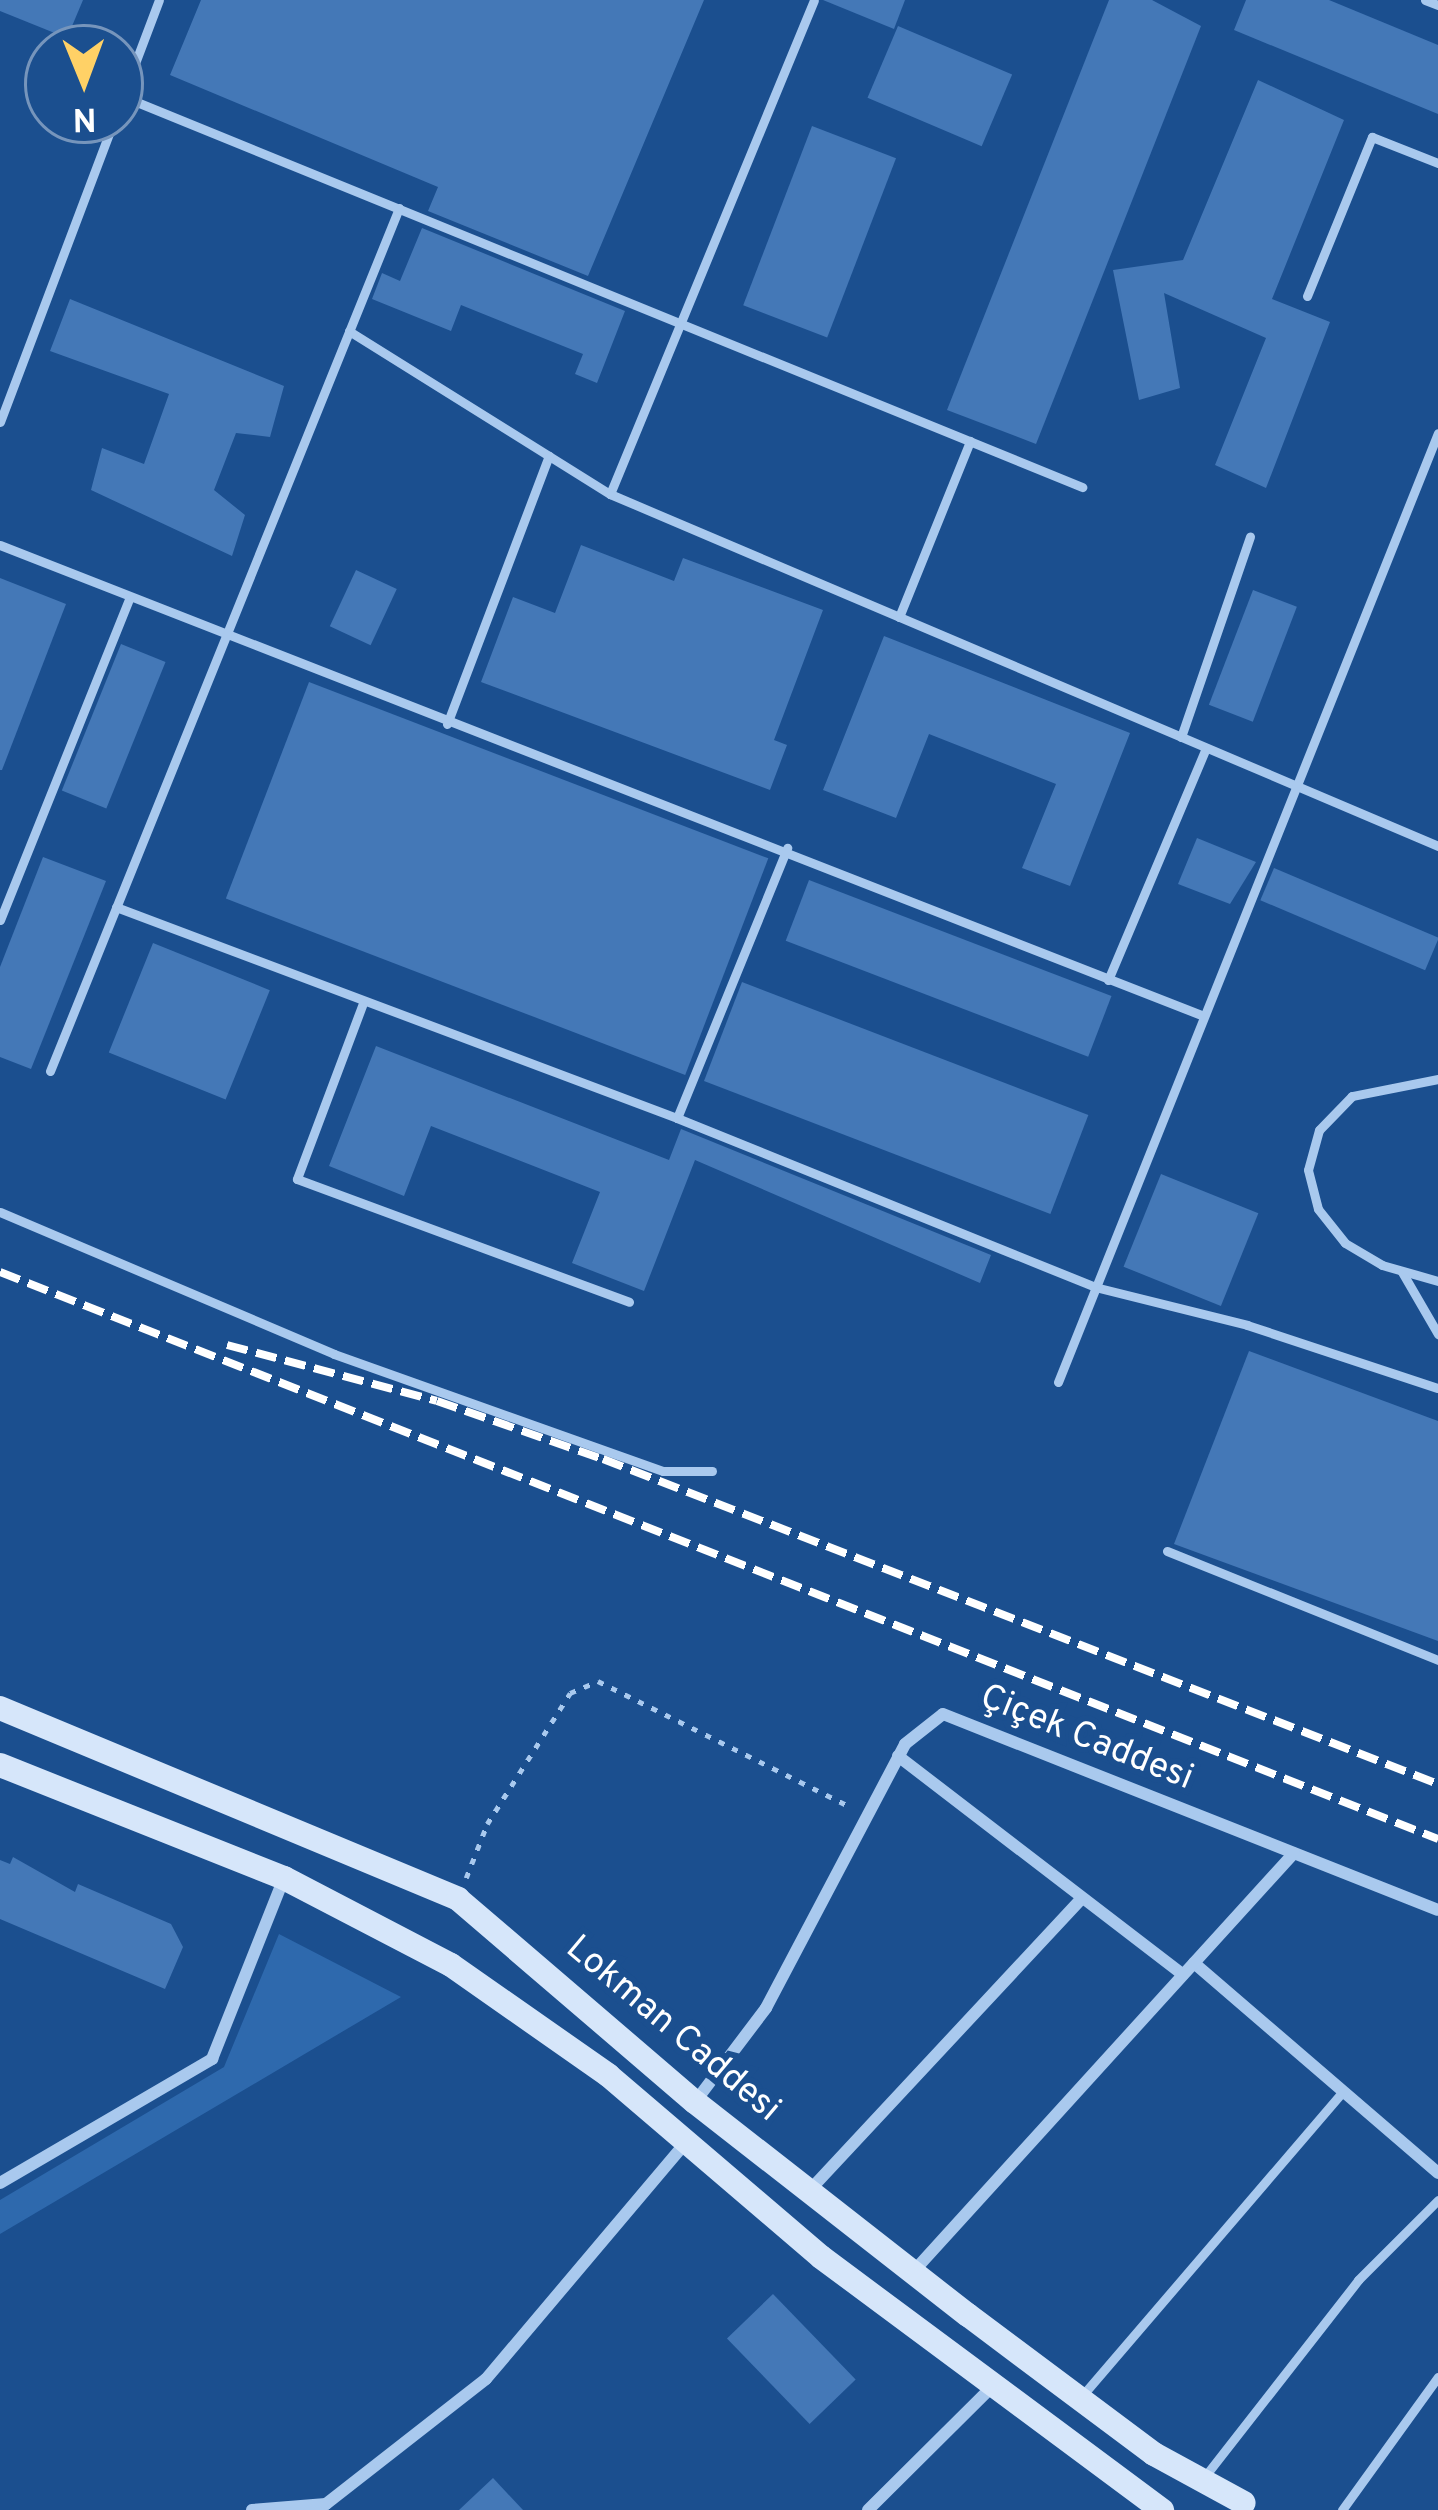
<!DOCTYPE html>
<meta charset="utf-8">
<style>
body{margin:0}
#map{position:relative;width:1438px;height:2510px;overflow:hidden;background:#1b4f8f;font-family:Overpass,sans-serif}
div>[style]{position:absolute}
.green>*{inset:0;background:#2e69ad}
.building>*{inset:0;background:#4478b7;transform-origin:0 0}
.path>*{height:4.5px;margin-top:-2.25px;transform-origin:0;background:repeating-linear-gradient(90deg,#a9c9ee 0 6px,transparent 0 15px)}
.lane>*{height:9px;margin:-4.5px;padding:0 4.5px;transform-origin:4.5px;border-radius:4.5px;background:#a9c9ee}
.street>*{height:12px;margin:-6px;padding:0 6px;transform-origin:6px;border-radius:6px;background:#a9c9ee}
.secondary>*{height:24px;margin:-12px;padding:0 12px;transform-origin:12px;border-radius:12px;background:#d6e6fa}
.rail>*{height:8px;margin-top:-4px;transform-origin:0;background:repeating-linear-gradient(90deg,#fff 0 21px,transparent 0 30px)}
span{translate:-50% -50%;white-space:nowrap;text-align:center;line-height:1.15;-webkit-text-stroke:12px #1b4f8f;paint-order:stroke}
.street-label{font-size:36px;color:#fff}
.north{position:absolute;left:24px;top:24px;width:120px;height:120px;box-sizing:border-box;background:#1b4f8f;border:3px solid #7695bc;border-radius:50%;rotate:179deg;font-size:33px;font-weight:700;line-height:48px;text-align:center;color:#fff}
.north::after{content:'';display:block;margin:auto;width:42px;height:54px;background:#ffd166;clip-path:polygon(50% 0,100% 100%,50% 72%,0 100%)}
</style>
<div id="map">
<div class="green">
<i style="clip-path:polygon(279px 1934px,401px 1997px,0 2234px,0 2200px,224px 2067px)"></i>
</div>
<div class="building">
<i style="clip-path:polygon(0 0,83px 0,67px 38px,0 11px)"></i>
<i style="clip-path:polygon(201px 0,704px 0,588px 276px,428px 211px,438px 187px,170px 75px)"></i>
<i style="clip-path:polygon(823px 0,905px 0,894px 29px)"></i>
<i style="clip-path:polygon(1109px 0,1152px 0,1201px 26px,1036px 444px,947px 410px)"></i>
<i style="clip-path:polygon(1246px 0,1329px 0,1438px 45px,1438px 114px,1234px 30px)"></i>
<i style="left:898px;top:26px;width:124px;height:78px;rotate:23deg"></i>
<i style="clip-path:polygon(1258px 80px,1344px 120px,1272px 299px,1330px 322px,1266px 488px,1215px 465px,1266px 338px,1164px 293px,1180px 388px,1139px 400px,1113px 270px,1183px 260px)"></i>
<i style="left:812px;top:126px;width:90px;height:192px;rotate:21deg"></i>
<i style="clip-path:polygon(422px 228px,625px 311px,597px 383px,575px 374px,583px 354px,461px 305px,451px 331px,372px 299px,382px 273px,400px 281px)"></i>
<i style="clip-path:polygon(70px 299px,284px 386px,270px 437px,236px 433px,214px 490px,245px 515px,232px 556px,91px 490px,102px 448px,144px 464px,169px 394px,50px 351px)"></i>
<i style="clip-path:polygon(581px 545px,674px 581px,683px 558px,823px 610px,774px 740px,787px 745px,770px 790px,481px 682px,513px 597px,555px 613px)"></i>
<i style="left:356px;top:570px;width:45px;height:62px;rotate:25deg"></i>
<i style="clip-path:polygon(0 578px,66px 604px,2px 770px,0 770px)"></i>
<i style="left:1253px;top:590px;width:47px;height:123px;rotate:21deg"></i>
<i style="clip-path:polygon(884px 636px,1130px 733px,1070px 886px,1022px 868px,1056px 784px,929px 734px,896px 818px,823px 790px)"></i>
<i style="left:121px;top:644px;width:48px;height:158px;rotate:22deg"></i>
<i style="left:309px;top:682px;width:492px;height:232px;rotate:21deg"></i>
<i style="clip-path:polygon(1197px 838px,1256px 862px,1230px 904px,1178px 884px)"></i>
<i style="clip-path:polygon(43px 857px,106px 881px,31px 1069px,0 1057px,0 967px)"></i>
<i style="left:1274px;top:868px;width:179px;height:35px;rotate:23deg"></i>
<i style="left:809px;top:880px;width:324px;height:65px;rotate:21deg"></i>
<i style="left:153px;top:943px;width:126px;height:118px;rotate:22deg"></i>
<i style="left:742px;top:982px;width:371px;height:106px;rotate:21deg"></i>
<i style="clip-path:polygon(376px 1046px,669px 1160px,681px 1129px,991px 1255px,980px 1283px,695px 1160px,644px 1291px,572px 1263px,600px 1192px,431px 1126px,404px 1196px,329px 1166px)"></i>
<i style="left:1161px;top:1174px;width:105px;height:100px;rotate:22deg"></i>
<i style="clip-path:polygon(1249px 1351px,1438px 1421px,1438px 1641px,1174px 1544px)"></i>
<i style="clip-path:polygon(13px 1857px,75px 1892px,78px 1884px,171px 1924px,183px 1947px,165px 1989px,0 1919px,0 1860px,10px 1864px)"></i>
<i style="left:773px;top:2294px;width:119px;height:64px;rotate:46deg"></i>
<i style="clip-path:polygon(493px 2478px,523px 2510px,459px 2510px)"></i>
</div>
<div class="path">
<i style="left:466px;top:1878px;width:58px;rotate:-68.7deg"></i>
<i style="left:487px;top:1824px;width:155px;rotate:-57.6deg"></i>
<i style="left:570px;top:1693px;width:30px;rotate:-23deg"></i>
<i style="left:598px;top:1681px;width:283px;rotate:26.5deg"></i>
</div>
<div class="lane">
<i style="left:1425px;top:0;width:14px;rotate:21deg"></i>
<i style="left:122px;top:96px;width:1037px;rotate:22.16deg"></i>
<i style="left:120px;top:103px;width:110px;rotate:-69.3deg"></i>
<i style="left:1307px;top:296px;width:172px;rotate:-67.8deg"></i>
<i style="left:1372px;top:137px;width:71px;rotate:21.5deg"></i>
<i style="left:349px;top:331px;width:308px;rotate:32deg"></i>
<i style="left:610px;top:494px;width:900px;rotate:23.03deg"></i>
<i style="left:0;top:422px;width:323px;rotate:-69.3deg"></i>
<i style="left:610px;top:494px;width:534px;rotate:-67.56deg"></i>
<i style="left:0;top:545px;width:1290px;rotate:21.37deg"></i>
<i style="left:899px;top:617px;width:190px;rotate:-68deg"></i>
<i style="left:447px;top:724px;width:287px;rotate:-69.2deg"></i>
<i style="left:1181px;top:737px;width:212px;rotate:-71deg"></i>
<i style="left:116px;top:907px;width:599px;rotate:20.61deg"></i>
<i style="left:677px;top:1118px;width:451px;rotate:22deg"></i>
<i style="left:1095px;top:1287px;width:157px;rotate:14deg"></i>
<i style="left:1247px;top:1325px;width:201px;rotate:18.3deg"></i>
<i style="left:0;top:920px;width:348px;rotate:-68.1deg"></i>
<i style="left:1108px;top:980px;width:252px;rotate:-67.1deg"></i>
<i style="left:363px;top:1003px;width:188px;rotate:110.6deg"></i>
<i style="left:297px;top:1179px;width:354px;rotate:20.3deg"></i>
<i style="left:50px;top:1071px;width:931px;rotate:-67.98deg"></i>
<i style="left:1438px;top:1079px;width:88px;rotate:168.8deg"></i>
<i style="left:1352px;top:1096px;width:47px;rotate:134.1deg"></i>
<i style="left:1319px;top:1130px;width:41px;rotate:105.4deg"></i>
<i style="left:1308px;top:1170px;width:40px;rotate:75.6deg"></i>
<i style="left:1318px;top:1209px;width:43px;rotate:51.5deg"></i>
<i style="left:1345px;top:1243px;width:43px;rotate:30.7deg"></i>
<i style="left:1382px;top:1265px;width:58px;rotate:15.9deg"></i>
<i style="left:677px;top:1118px;width:292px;rotate:-67.8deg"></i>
<i style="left:0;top:1212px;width:363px;rotate:23deg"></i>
<i style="left:334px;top:1354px;width:349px;rotate:19.6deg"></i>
<i style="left:663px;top:1471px;width:49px"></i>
<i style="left:1402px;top:1272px;width:72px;rotate:59.9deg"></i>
<i style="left:1058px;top:1382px;width:1022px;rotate:-68.18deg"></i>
<i style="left:1167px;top:1551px;width:292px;rotate:21.9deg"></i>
<i style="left:1081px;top:2397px;width:403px;rotate:-49.4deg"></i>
<i style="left:1202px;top:2480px;width:254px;rotate:-52deg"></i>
<i style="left:1358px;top:2280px;width:113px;rotate:-45deg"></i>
<i style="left:1342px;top:2510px;width:164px;rotate:-54.2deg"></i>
</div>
<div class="street">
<i style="left:898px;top:1756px;width:359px;rotate:37.5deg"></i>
<i style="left:1194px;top:1963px;width:322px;rotate:40.7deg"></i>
<i style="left:695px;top:2102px;width:118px;rotate:-52.9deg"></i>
<i style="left:766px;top:2008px;width:298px;rotate:-62.2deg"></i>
<i style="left:905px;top:1744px;width:48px;rotate:-38.3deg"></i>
<i style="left:943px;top:1714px;width:532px;rotate:21.6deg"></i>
<i style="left:0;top:2183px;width:246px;rotate:-30.3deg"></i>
<i style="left:212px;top:2059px;width:195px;rotate:-68.3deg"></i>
<i style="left:809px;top:2191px;width:400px;rotate:-47deg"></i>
<i style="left:913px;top:2272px;width:566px;rotate:-47.72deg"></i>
<i style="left:252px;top:2510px;width:74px;rotate:-4.6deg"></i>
<i style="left:326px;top:2504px;width:203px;rotate:-38deg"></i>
<i style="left:486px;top:2379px;width:310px;rotate:-49.8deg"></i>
<i style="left:868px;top:2510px;width:173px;rotate:-44.8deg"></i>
</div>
<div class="secondary">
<i style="left:0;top:1708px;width:496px;rotate:22.6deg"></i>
<i style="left:458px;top:1899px;width:312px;rotate:40.6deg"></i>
<i style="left:695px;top:2102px;width:346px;rotate:38deg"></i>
<i style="left:968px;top:2315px;width:232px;rotate:36.8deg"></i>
<i style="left:1154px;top:2454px;width:102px;rotate:28.6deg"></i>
<i style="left:0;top:1765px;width:306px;rotate:21.7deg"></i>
<i style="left:284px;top:1878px;width:188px;rotate:27.5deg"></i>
<i style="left:451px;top:1965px;width:192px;rotate:35deg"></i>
<i style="left:608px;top:2075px;width:280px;rotate:40.5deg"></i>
<i style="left:821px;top:2257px;width:425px;rotate:36.6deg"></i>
</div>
<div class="rail">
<i style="left:0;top:1272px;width:1546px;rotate:21.52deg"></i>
<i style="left:227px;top:1345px;width:217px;rotate:14.9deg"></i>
<i style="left:437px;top:1401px;width:176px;rotate:19.3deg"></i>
<i style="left:603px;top:1459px;width:896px;rotate:21.27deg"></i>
</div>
<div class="street-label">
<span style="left:1086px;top:1739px;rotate:22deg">Çiçek Caddesi</span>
<span style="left:672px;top:2030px;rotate:40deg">Lokman Caddesi</span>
</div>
<div class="north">N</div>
</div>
